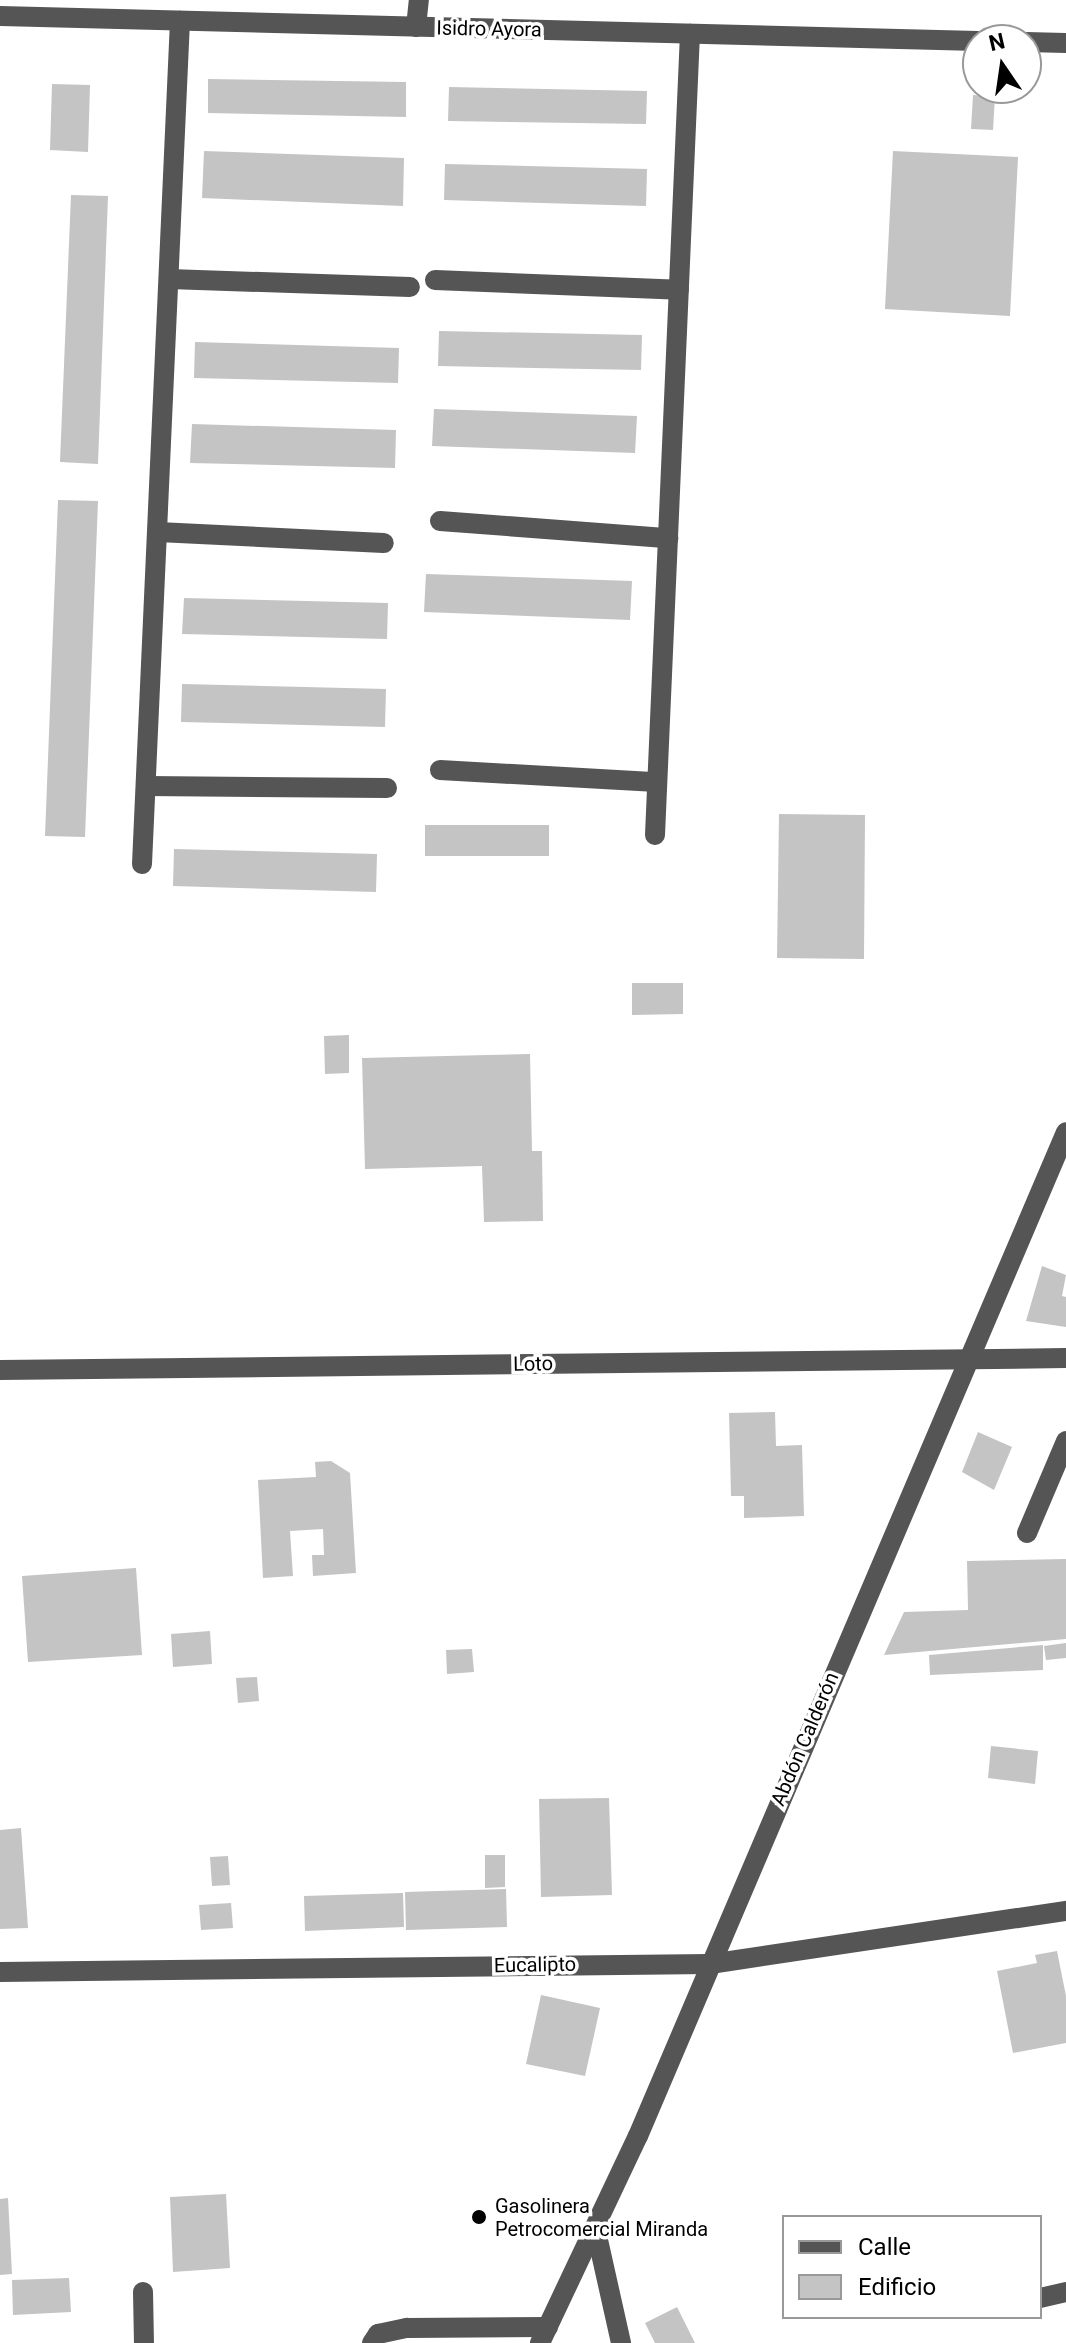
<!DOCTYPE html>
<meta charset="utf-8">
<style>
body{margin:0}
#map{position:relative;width:1066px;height:2343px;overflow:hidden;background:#fff;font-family:Roboto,sans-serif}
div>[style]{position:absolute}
.building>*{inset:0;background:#c4c4c4}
.minor>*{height:20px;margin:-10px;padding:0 10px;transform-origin:10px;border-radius:10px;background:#555}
.dots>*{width:22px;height:22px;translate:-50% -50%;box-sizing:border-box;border:4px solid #fff;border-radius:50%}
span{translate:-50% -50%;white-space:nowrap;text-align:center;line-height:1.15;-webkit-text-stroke:7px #fff;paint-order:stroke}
.street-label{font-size:20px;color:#000}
.poi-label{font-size:20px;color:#000}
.left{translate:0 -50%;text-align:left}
.legend{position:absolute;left:782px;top:2215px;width:260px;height:104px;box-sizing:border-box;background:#fff;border:2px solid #999;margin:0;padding:10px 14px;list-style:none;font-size:24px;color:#000}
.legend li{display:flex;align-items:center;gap:16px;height:40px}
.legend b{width:40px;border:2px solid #999}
.north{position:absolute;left:962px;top:24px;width:80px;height:80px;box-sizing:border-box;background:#fff;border:2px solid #999;border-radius:50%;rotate:347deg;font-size:22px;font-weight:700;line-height:32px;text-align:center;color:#000}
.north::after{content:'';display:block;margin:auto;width:28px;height:36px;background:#000;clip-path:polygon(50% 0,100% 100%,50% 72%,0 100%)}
</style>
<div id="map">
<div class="building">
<div style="clip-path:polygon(208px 79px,406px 82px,406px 117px,208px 113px)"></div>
<div style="clip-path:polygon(52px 84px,90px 85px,88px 152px,50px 150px)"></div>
<div style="clip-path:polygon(449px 87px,647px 91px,646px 124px,448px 121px)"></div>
<div style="clip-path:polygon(973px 95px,995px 96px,993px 130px,971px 129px)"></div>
<div style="clip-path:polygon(204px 151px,404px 158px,403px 206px,202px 198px)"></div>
<div style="clip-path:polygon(893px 151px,1018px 157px,1010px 316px,885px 309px)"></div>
<div style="clip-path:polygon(445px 164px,647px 169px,646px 206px,444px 200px)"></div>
<div style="clip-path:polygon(71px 195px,108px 196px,98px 464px,60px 462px)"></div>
<div style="clip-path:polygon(439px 331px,642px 335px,641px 370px,438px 366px)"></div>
<div style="clip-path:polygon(195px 342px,399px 348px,398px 383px,194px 378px)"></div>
<div style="clip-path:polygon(434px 409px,637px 416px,635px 453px,432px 446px)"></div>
<div style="clip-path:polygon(192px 424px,396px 430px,395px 468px,190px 463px)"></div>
<div style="clip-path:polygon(58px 500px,98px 501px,85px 837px,45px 836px)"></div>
<div style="clip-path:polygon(426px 574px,632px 581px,630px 620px,424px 612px)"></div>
<div style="clip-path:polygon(184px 598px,388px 603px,387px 639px,182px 634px)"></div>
<div style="clip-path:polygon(182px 684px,386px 689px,385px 727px,181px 722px)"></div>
<div style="clip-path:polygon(779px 814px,865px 815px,864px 959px,777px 958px)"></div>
<div style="clip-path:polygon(425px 825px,549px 825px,549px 856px,425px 856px)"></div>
<div style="clip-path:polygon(174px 849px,377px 854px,376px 892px,173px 886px)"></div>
<div style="clip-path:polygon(632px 983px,683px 983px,683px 1014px,632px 1015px)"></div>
<div style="clip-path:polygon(349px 1035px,349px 1073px,325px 1074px,324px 1036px)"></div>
<div style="clip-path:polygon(530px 1054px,532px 1151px,542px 1151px,543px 1221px,484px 1222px,482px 1166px,365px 1169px,362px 1058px)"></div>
<div style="clip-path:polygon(1042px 1266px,1066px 1275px,1062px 1296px,1066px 1297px,1066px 1327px,1026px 1321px)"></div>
<div style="clip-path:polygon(775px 1412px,776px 1446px,802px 1445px,804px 1516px,744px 1518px,744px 1496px,731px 1496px,729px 1413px)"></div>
<div style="clip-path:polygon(978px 1432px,1012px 1447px,994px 1490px,962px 1472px)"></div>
<div style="clip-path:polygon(331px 1461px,350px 1473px,356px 1573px,313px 1576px,312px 1555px,324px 1555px,323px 1529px,290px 1531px,293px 1576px,263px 1578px,258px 1480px,316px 1477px,315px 1462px)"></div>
<div style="clip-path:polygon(1066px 1559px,1066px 1639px,884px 1655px,904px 1612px,968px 1610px,967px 1561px)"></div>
<div style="clip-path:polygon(136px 1568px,142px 1655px,28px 1662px,22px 1576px)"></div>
<div style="clip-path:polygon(210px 1631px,212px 1664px,173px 1667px,171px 1634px)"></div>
<div style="clip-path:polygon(1066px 1643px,1066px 1658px,1046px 1660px,1044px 1646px)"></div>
<div style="clip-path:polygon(1043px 1645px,1043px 1670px,930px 1675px,929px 1655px)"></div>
<div style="clip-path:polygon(472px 1649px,474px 1672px,447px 1674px,446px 1650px)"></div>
<div style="clip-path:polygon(257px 1677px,259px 1701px,238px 1703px,236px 1678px)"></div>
<div style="clip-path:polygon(991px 1746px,1038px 1751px,1035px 1784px,988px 1778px)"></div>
<div style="clip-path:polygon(609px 1798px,612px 1895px,541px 1897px,539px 1799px)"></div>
<div style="clip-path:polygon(21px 1828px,28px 1928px,0 1929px,0 1830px)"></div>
<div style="clip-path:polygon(485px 1855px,505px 1855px,505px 1887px,485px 1888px)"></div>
<div style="clip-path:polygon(228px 1856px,230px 1885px,212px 1886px,210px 1857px)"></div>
<div style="clip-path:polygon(506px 1889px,507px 1927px,406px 1930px,405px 1892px)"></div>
<div style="clip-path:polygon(403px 1893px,404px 1927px,305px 1931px,304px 1896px)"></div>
<div style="clip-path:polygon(231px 1903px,233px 1928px,201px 1930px,199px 1905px)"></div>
<div style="clip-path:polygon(1057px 1951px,1066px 1996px,1066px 2043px,1013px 2053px,997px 1971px,1037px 1963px,1035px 1955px)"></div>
<div style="clip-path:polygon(541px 1995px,600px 2008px,585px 2076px,526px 2064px)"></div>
<div style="clip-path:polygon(226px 2194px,230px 2268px,173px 2272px,170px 2197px)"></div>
<div style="clip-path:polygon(8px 2198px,12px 2274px,0 2275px,0 2199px)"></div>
<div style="clip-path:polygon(69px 2278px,71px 2312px,13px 2315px,12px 2280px)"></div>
<div style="clip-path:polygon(677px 2307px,695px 2343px,655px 2343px,645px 2323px)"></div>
</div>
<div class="minor">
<div style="left:0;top:16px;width:978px;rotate:1.46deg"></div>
<div style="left:416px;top:27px;width:27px;rotate:-84deg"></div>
<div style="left:1026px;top:42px;width:40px;rotate:1.4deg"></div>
<div style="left:169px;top:279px;width:241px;rotate:1.9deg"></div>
<div style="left:435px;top:280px;width:244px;rotate:2.3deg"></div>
<div style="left:440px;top:521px;width:229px;rotate:4.3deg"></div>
<div style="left:158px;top:532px;width:226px;rotate:2.8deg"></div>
<div style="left:440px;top:770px;width:217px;rotate:3.2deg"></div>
<div style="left:146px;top:786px;width:241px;rotate:0.5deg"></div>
<div style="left:655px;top:835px;width:802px;rotate:-87.5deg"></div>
<div style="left:142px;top:864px;width:844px;rotate:-87.42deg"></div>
<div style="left:0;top:1370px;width:1066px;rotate:-0.64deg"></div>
<div style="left:1027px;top:1533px;width:100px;rotate:-67deg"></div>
<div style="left:0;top:1972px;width:710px;rotate:-0.65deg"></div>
<div style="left:710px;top:1964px;width:360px;rotate:-8.5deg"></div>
<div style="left:596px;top:2231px;width:115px;rotate:77.4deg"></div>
<div style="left:143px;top:2292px;width:51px;rotate:88.9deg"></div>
<div style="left:1040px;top:2298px;width:27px;rotate:-13deg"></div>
<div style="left:372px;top:2343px;width:11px;rotate:-56deg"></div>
<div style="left:378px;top:2334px;width:30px;rotate:-12deg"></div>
<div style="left:407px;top:2328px;width:141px;rotate:-0.4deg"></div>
<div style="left:540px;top:2343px;width:229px;rotate:-64.7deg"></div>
<div style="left:638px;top:2136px;width:1091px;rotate:-66.91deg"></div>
</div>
<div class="dots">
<div style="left:479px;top:2217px;background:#000"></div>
</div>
<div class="street-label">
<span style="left:489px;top:29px;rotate:1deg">Isidro Ayora</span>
<span style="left:533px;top:1364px;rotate:-1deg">Loto</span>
<span style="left:805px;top:1739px;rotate:-67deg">Abdón Calderón</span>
<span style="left:535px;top:1965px;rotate:-1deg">Eucalipto</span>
</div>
<div class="poi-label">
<span class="left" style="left:495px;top:2218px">Gasolinera<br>Petrocomercial Miranda</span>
</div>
<ul class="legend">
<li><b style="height:10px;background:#555"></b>Calle</li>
<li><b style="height:22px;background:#c4c4c4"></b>Edificio</li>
</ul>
<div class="north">N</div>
</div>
